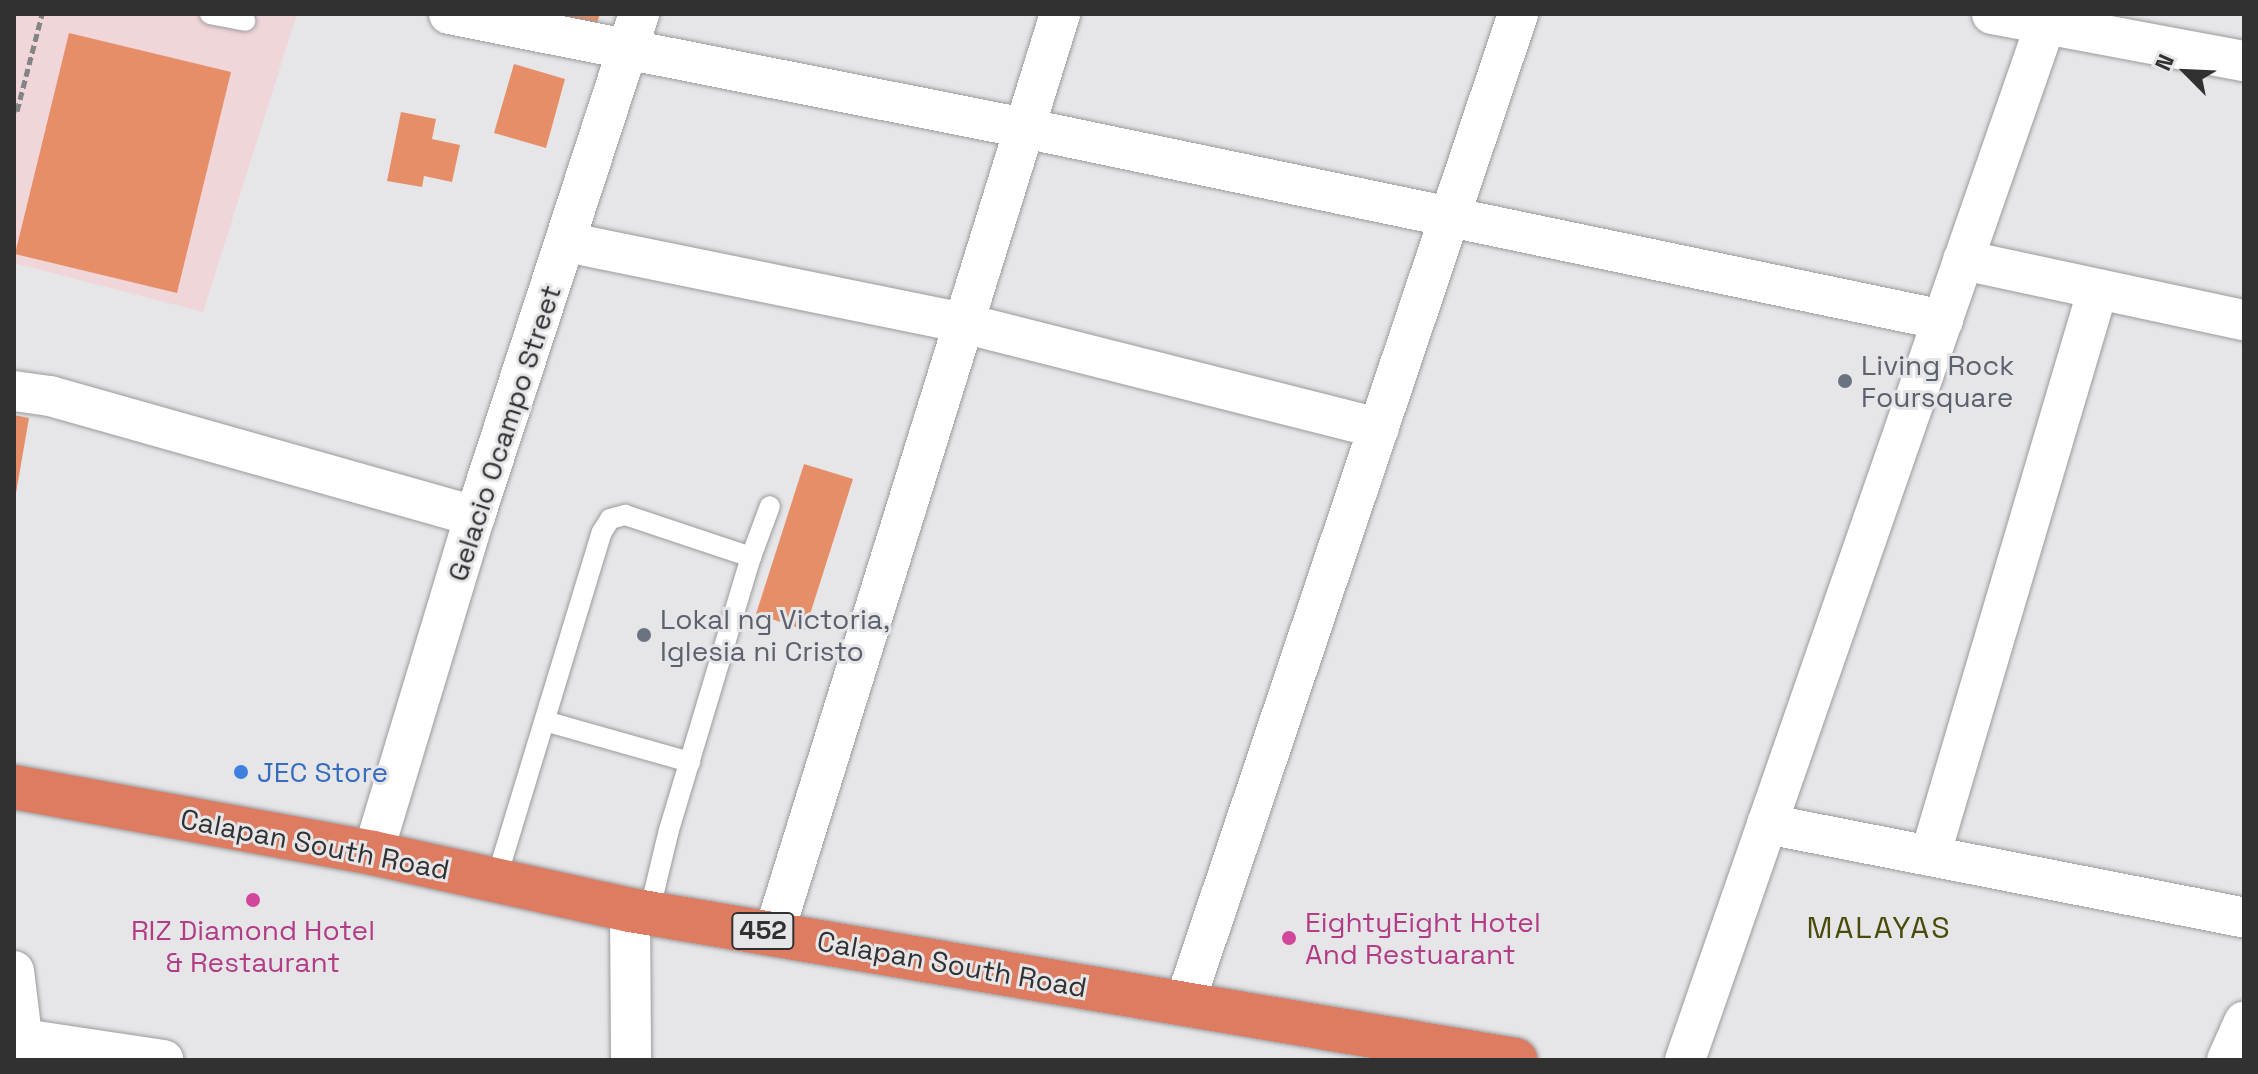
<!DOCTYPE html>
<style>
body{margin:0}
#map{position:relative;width:2258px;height:1074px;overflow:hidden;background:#e6e6e9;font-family:"Space Grotesk",sans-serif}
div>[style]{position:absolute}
.commercial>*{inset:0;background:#f0d5d9}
.building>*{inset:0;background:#e58e68}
.path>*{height:5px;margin-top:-2.5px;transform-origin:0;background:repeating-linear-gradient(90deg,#848485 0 8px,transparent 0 12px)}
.roads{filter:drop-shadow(0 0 2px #9b9b9e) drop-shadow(0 0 2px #9b9b9e)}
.service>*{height:20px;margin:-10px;padding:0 10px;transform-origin:10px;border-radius:10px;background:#fff}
.minor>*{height:40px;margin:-20px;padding:0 20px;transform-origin:20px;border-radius:20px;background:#fff}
.trunk>*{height:44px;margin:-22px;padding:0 22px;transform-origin:22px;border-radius:22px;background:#de7c62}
.dots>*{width:22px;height:22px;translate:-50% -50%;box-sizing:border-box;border:4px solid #e6e6e9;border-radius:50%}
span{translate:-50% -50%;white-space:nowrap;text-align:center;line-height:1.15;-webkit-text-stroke:6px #e6e6e9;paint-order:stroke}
.shield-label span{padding:2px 6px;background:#e6e6e9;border:2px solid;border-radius:6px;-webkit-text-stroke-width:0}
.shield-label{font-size:26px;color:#313132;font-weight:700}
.worship-label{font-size:28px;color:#5b616d}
.left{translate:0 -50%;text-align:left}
.street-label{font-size:28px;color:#313132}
.shop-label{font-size:28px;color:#366cbe}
.hotel-label{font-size:28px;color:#b23c85}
.neighbourhood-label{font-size:30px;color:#4a4a0b;letter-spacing:2px}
.frame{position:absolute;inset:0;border:16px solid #313132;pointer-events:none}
.north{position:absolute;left:2146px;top:32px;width:80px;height:80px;-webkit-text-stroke:6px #e6e6e9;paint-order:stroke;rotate:294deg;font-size:22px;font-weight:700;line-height:32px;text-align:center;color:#313132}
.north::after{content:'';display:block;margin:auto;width:28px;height:36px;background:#313132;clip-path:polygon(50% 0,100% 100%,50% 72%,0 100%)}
</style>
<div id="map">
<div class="commercial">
<div style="clip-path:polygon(14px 14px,297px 14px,203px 312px,14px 263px)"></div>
</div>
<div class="building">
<div style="clip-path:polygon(547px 14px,600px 14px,595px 29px)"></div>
<div style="clip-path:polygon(69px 33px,231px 72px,177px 293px,15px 254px)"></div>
<div style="clip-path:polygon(514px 64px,565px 79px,546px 148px,494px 133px)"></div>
<div style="clip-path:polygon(401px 112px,436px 119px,432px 139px,460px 145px,452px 182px,424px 176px,422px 187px,387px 181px)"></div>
<div style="clip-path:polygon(14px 415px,29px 418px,16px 493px,14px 492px)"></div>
<div style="clip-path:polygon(804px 464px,853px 479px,805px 630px,756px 614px)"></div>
</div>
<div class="path">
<div style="left:14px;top:110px;width:3px;rotate:18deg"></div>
<div style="left:17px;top:111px;width:100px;rotate:-75.5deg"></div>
</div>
<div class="roads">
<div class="service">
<div style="left:210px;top:14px;width:36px;rotate:11deg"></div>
<div style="left:545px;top:721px;width:151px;rotate:15.8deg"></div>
<div style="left:496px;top:880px;width:364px;rotate:-73.1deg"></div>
<div style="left:602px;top:532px;width:15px;rotate:-58deg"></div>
<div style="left:610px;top:519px;width:16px;rotate:-15deg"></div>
<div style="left:625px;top:515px;width:133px;rotate:18.4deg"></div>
<div style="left:649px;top:913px;width:85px;rotate:-76.5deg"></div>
<div style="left:669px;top:830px;width:285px;rotate:-73.3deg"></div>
<div style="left:751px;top:557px;width:54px;rotate:-69.6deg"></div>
</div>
<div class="minor">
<div style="left:449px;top:14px;width:586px;rotate:11.21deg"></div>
<div style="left:1024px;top:128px;width:939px;rotate:11.8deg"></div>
<div style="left:1992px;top:14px;width:256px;rotate:10.6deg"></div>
<div style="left:566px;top:242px;width:405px;rotate:11.5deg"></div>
<div style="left:963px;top:323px;width:429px;rotate:14.2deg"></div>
<div style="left:1963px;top:260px;width:287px;rotate:12.1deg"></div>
<div style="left:14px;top:391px;width:36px;rotate:8deg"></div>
<div style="left:50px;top:396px;width:442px;rotate:15.8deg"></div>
<div style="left:1767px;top:824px;width:486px;rotate:11.1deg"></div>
<div style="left:373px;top:853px;width:352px;rotate:-73.2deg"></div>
<div style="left:475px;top:516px;width:528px;rotate:-71.91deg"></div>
<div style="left:1930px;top:856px;width:591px;rotate:-73.5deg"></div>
<div style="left:630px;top:910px;width:150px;rotate:89.6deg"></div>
<div style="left:774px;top:933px;width:962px;rotate:-72.71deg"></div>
<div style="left:14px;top:971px;width:90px;rotate:83deg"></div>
<div style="left:1184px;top:1005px;width:1046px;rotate:-71.37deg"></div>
<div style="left:23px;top:1039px;width:142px;rotate:8.5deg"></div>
<div style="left:1685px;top:1060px;width:1108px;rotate:-70.81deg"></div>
<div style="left:2227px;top:1060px;width:42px;rotate:-65.9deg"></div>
</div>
<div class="trunk">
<div style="left:14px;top:787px;width:365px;rotate:10.4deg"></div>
<div style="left:373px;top:853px;width:263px;rotate:12.5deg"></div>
<div style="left:630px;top:910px;width:898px;rotate:9.62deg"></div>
</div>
</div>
<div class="dots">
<div style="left:1845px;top:381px;background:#6b7280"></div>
<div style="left:644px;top:635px;background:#6b7280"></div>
<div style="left:241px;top:772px;background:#3f7fe0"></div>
<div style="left:253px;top:900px;background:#d1479c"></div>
<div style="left:1289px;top:938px;background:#d1479c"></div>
</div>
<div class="shield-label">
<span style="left:763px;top:931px">452</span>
</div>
<div class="worship-label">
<span class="left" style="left:1861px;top:381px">Living Rock<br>Foursquare</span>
<span class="left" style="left:660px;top:635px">Lokal ng Victoria,<br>Iglesia ni Cristo</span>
</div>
<div class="street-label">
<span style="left:504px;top:433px;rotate:-72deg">Gelacio Ocampo Street</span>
<span style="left:315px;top:844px;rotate:11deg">Calapan South Road</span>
<span style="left:952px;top:964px;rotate:10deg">Calapan South Road</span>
</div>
<div class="shop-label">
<span class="left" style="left:257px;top:772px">JEC Store</span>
</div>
<div class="hotel-label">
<span class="left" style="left:1305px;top:938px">EightyEight Hotel<br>And Restuarant</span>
<span style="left:253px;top:946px">RIZ Diamond Hotel<br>&amp; Restaurant</span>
</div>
<div class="neighbourhood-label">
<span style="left:1879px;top:928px">MALAYAS</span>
</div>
<div class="frame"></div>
<div class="north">N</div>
</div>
